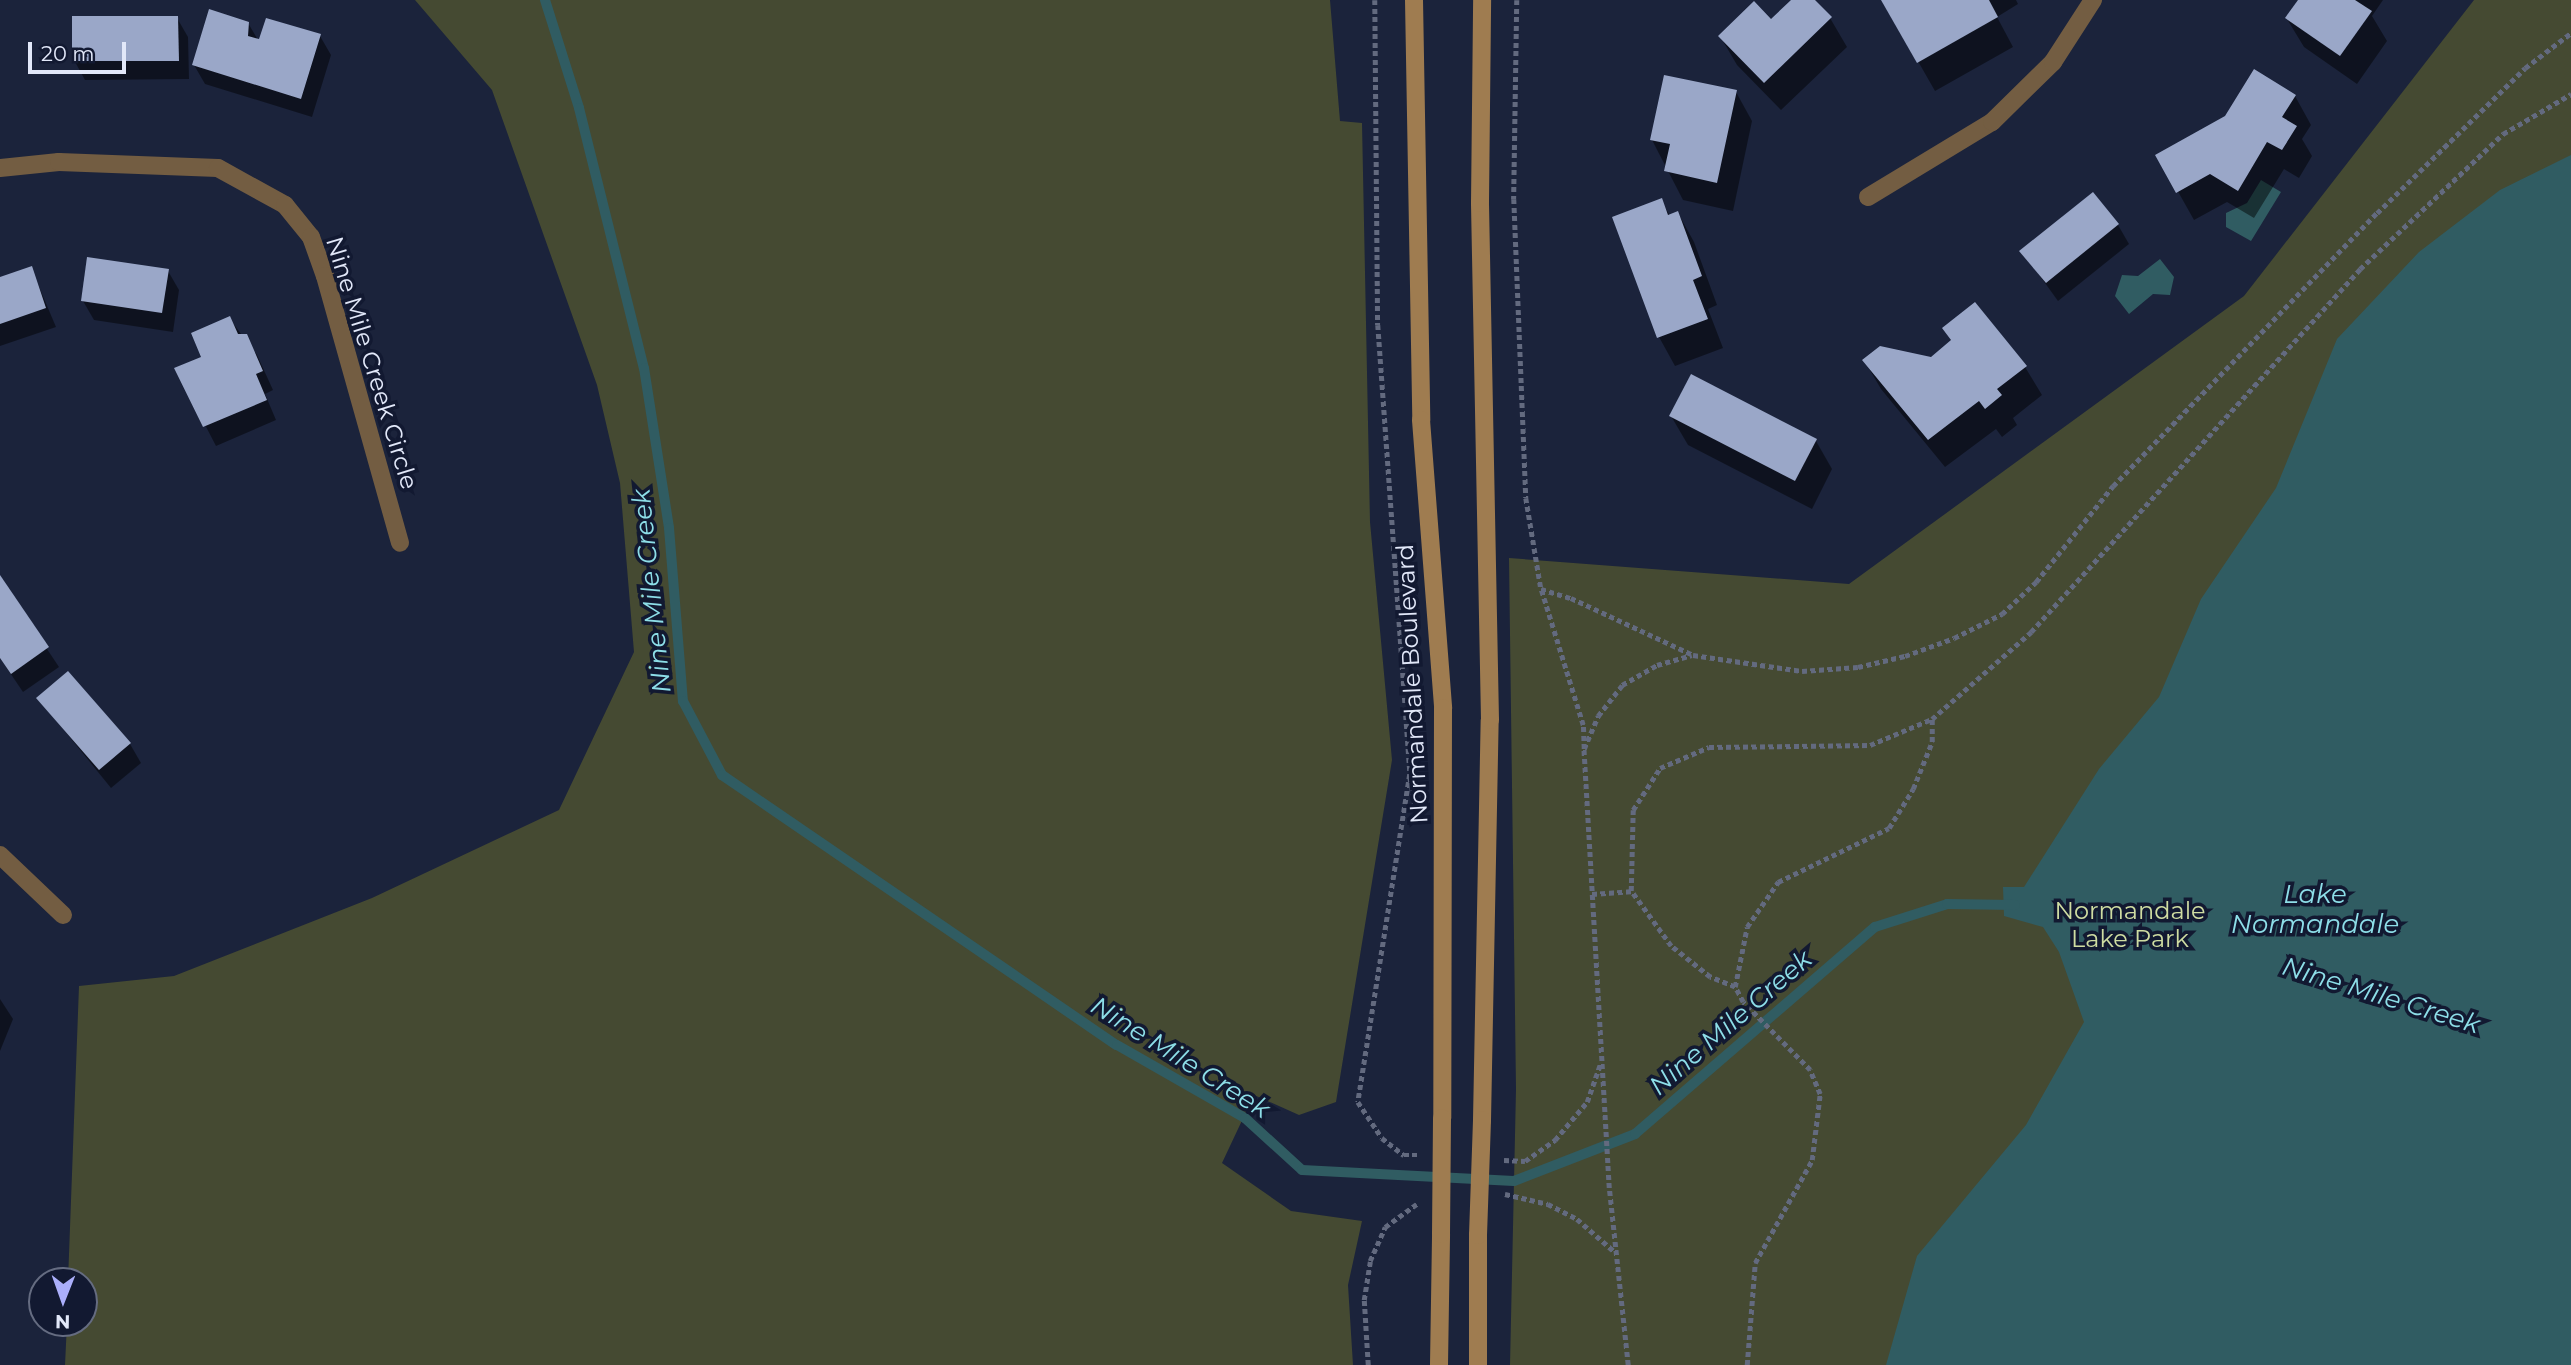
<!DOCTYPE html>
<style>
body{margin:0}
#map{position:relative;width:2571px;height:1365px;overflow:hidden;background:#1b233b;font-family:Montserrat,sans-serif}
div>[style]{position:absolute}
.green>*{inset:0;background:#454a32}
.water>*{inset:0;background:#305c62}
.shadow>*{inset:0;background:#0007}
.stream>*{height:10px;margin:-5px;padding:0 5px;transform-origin:5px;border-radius:5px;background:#305c62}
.building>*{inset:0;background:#9aa7c8}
.path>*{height:4.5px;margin-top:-2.25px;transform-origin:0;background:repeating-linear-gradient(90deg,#636a7f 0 5px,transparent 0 8.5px)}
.street>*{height:18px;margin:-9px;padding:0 9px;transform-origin:9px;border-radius:9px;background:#735d42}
.secondary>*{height:18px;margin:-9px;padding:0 9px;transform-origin:9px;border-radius:9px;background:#9f7c50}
.secondary-bridge>*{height:18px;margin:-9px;padding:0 9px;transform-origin:9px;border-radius:9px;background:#9f7c50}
span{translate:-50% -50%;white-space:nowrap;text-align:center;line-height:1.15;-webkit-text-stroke:7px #121931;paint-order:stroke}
.street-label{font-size:24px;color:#e2e8f9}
.park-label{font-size:24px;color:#cfdda2}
.water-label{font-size:26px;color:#8ddee8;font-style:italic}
.north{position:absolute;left:28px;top:1267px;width:70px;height:70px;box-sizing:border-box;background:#121931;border:2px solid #656c81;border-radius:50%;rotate:181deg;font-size:19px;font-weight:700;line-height:28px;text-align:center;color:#e2e8f9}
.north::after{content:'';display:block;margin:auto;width:24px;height:32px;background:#abaffb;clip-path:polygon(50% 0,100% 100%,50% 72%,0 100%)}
.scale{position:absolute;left:28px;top:42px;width:98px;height:32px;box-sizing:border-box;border:4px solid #e2e8f9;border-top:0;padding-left:9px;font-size:21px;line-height:24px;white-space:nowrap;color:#e2e8f9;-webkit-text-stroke:5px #121931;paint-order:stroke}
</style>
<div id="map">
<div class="green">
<div style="clip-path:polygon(415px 0,1330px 0,1340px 121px,1362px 123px,1370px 522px,1392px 760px,1336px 1102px,1299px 1115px,1254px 1095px,1222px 1163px,1291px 1211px,1362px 1221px,1348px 1285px,1353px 1365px,65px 1365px,67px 1323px,84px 1323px,84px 1281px,68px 1281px,79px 986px,174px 976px,372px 898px,559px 810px,634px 652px,620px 483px,597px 385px,492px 90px)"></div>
<div style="clip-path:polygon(2474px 0,2571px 0,2571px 1365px,1510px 1365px,1516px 1089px,1509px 558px,1849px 584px,2244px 296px)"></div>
</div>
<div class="water">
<div style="clip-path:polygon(2571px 155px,2571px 1365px,1886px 1365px,1917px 1256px,2026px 1125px,2084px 1022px,2059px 952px,2043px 927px,2004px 916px,2003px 887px,2024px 887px,2099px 769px,2159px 697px,2201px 599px,2276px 488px,2337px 339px,2419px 252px,2500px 190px)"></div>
<div style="clip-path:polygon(2261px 180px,2281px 192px,2251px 241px,2226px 227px,2226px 213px,2247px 203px)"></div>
<div style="clip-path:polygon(2160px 259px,2174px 277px,2170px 295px,2153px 294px,2129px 314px,2115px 296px,2122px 275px,2138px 276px)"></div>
</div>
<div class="shadow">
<div style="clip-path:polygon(1794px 0,1813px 0,1830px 18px,1847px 47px,1781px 110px,1737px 65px,1720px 36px,1771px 22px)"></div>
<div style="clip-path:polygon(1883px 0,2016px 0,2018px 4px,1997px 17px,2013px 47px,1935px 91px)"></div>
<div style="clip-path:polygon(2300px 0,2383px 0,2372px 16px,2387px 41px,2357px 84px,2304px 47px,2287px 19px)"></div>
<div style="clip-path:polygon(177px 18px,188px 37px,189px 79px,85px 80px,74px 60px)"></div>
<div style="clip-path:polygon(248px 23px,258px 40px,320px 36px,331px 55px,312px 117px,205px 84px,194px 65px)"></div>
<div style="clip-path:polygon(1736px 92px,1752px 121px,1733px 211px,1683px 200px,1652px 140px)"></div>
<div style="clip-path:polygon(2295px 96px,2311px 125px,2302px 139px,2312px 156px,2299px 178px,2284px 169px,2254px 218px,2227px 202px,2194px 220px,2158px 156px)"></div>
<div style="clip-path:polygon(1661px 200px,1670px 216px,1678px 213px,1694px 242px,1717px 305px,1708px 309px,1723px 348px,1675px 366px,1659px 337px)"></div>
<div style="clip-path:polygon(2118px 225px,2129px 244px,2058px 301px,2022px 251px)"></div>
<div style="clip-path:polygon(31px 268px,56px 327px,0 346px,0 279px)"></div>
<div style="clip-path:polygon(168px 271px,179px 290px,173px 332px,94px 320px,83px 301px)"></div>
<div style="clip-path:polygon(229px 318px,257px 355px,273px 390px,265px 394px,276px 420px,216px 446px,176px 369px,203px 358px)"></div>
<div style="clip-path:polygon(1944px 329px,2025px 367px,2042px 395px,2013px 418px,2017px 425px,2002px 437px,1996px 429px,1945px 467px,1881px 389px,1864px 360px,1932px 359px,1952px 342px)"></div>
<div style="clip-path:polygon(1671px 416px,1816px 441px,1832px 469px,1812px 509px,1688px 445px)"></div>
<div style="clip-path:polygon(1px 580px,59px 667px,23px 692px,0 658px)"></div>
<div style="clip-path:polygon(38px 698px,130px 744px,141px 763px,111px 788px)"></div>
<div style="clip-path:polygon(0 999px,13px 1019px,0 1051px)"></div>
</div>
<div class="stream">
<div style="left:545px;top:0;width:113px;rotate:72.5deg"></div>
<div style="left:579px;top:108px;width:268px;rotate:76deg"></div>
<div style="left:644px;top:368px;width:162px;rotate:81.1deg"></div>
<div style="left:669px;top:528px;width:174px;rotate:85.4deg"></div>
<div style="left:683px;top:701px;width:84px;rotate:62.2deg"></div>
<div style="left:722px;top:775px;width:478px;rotate:34.4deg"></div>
<div style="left:1117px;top:1045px;width:147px;rotate:29.7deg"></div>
<div style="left:1245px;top:1118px;width:77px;rotate:42.4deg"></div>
<div style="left:1302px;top:1170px;width:212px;rotate:3deg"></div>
<div style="left:1514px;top:1181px;width:130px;rotate:-21.2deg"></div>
<div style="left:1635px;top:1134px;width:317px;rotate:-40.8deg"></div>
<div style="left:1875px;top:927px;width:76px;rotate:-17.7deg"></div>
<div style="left:1947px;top:904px;width:68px;rotate:0.8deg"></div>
</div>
<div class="building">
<div style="clip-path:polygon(1791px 0,1815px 0,1832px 17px,1764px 83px,1718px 36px,1754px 1px,1771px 19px)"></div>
<div style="clip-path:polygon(1881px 0,1989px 0,1998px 17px,1917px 63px)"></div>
<div style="clip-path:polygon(2298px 0,2355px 0,2372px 11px,2340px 56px,2285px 18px)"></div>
<div style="clip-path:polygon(209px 9px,249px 22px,248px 36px,259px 39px,266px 18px,321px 34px,301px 99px,192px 65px)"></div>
<div style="clip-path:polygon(72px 16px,178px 16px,179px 61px,72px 61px)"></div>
<div style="clip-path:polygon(2254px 69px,2296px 95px,2282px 117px,2297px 126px,2282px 150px,2267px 142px,2238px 191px,2210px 174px,2176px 193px,2155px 155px,2225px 116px)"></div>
<div style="clip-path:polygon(1664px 75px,1737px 90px,1717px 183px,1664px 171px,1670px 144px,1650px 140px)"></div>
<div style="clip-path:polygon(2093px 192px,2119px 224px,2046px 283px,2019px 251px)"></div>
<div style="clip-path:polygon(1662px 198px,1668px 215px,1678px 211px,1702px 276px,1693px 280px,1708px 319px,1657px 338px,1612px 217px)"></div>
<div style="clip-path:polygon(87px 257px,169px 269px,162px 313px,81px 301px)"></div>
<div style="clip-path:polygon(32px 266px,46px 308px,0 324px,0 277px)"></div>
<div style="clip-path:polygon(1975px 302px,2027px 366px,1997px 389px,2002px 395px,1985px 409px,1979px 401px,1928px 440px,1862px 360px,1880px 346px,1931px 357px,1951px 340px,1942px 328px)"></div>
<div style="clip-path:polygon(230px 316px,238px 334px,247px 334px,263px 371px,256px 374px,267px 400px,203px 427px,174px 368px,201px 357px,191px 333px)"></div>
<div style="clip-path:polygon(1691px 374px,1817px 439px,1795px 481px,1669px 416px)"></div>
<div style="clip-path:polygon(0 575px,49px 647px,11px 674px,0 658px)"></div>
<div style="clip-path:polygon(68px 671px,131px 743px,99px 770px,36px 698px)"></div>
</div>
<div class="path">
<div style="left:1375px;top:0;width:325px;rotate:89.5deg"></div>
<div style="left:1378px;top:325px;width:450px;rotate:85.9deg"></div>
<div style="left:1410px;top:774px;width:332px;rotate:99deg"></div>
<div style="left:1358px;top:1102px;width:43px;rotate:56.3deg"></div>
<div style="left:1382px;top:1138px;width:28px;rotate:38deg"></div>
<div style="left:1404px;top:1155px;width:14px"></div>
<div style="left:1517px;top:0;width:199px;rotate:90.9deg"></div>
<div style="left:1514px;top:199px;width:299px;rotate:87.7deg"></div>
<div style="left:1526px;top:498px;width:92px;rotate:80.6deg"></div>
<div style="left:1584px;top:749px;width:24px;rotate:-92deg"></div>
<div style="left:1583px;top:725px;width:142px;rotate:-107.2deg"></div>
<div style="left:1541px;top:589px;width:31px;rotate:17deg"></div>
<div style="left:1571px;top:598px;width:135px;rotate:25deg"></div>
<div style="left:1693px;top:655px;width:110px;rotate:8.4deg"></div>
<div style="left:1802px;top:671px;width:56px;rotate:-4.1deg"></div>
<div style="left:1858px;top:667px;width:48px;rotate:-13.2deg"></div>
<div style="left:1905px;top:656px;width:52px;rotate:-20.2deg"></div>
<div style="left:1954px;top:638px;width:54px;rotate:-26.6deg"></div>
<div style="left:2002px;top:614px;width:47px;rotate:-43.3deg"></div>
<div style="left:2036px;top:582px;width:123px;rotate:-51.3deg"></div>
<div style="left:2113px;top:486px;width:380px;rotate:-46deg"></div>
<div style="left:2377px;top:213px;width:207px;rotate:-44.4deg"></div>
<div style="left:2525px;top:68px;width:58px;rotate:-37.3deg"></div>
<div style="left:1410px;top:777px;width:29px;rotate:80deg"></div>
<div style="left:1592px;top:894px;width:39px;rotate:-4deg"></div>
<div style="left:1735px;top:987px;width:61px;rotate:-78.7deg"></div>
<div style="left:1747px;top:927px;width:55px;rotate:-55.4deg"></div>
<div style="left:1778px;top:882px;width:123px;rotate:-25.9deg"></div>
<div style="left:1889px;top:828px;width:46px;rotate:-58.4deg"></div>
<div style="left:1913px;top:789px;width:51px;rotate:-68deg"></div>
<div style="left:1932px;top:742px;width:23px;rotate:-90deg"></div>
<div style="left:1504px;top:1160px;width:21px;rotate:3deg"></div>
<div style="left:1525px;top:1161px;width:37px;rotate:-35deg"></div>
<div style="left:1555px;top:1140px;width:50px;rotate:-49.9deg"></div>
<div style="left:1587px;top:1102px;width:42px;rotate:-70.7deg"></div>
<div style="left:1505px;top:1194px;width:44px;rotate:13.1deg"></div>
<div style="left:1548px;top:1204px;width:33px;rotate:27deg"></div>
<div style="left:1577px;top:1219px;width:50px;rotate:41deg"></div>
<div style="left:1368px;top:1365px;width:65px;rotate:-93.5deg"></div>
<div style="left:1364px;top:1300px;width:39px;rotate:-81deg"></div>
<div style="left:1370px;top:1261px;width:37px;rotate:-66deg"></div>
<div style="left:1385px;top:1227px;width:39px;rotate:-36deg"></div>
<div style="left:1628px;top:1365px;width:178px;rotate:-96.1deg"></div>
<div style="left:1609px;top:1188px;width:440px;rotate:-93.3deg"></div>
<div style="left:1584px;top:749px;width:36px;rotate:-67deg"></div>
<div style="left:1598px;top:716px;width:39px;rotate:-52deg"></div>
<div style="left:1622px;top:685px;width:40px;rotate:-29.7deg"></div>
<div style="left:1657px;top:665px;width:36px;rotate:-16deg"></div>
<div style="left:1747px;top:1365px;width:102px;rotate:-85.5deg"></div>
<div style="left:1755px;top:1263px;width:118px;rotate:-61deg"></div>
<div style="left:1812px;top:1160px;width:66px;rotate:-83.1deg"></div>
<div style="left:1820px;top:1094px;width:26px;rotate:-113deg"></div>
<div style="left:1810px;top:1070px;width:95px;rotate:-134.6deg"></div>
<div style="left:1743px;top:1002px;width:17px;rotate:-118deg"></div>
<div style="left:1735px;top:987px;width:27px;rotate:-158deg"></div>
<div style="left:1710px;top:977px;width:50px;rotate:-141.5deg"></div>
<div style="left:1671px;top:946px;width:68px;rotate:-126deg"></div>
<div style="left:1631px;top:891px;width:81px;rotate:-88.6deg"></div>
<div style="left:1633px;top:810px;width:50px;rotate:-57.3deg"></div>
<div style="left:1660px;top:768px;width:53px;rotate:-23.2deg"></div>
<div style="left:1709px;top:747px;width:161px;rotate:-0.7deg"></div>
<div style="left:1870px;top:745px;width:67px;rotate:-22.8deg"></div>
<div style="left:1932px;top:719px;width:132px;rotate:-41.3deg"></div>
<div style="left:2031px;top:632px;width:490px;rotate:-47.8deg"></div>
<div style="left:2360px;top:269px;width:197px;rotate:-43.4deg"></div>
<div style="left:2503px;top:134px;width:79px;rotate:-30.5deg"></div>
</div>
<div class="street">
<div style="left:0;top:168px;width:59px;rotate:-5.8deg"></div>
<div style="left:59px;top:162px;width:159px;rotate:2.2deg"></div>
<div style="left:218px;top:168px;width:77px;rotate:28.9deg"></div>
<div style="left:285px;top:205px;width:41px;rotate:50.9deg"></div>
<div style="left:311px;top:237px;width:41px;rotate:70.3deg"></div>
<div style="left:325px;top:276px;width:277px;rotate:74.3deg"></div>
<div style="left:1868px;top:197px;width:145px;rotate:-31.2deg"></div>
<div style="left:1992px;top:122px;width:86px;rotate:-44.5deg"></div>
<div style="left:2053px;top:62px;width:74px;rotate:-57.2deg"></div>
<div style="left:0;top:855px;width:87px;rotate:43.6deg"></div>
</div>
<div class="secondary">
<div style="left:1414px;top:0;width:420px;rotate:89deg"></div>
<div style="left:1421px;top:420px;width:289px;rotate:85.6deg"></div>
<div style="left:1443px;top:708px;width:410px;rotate:90.1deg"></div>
<div style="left:1482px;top:1120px;width:400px;rotate:-88.9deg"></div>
<div style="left:1490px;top:720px;width:517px;rotate:-91.11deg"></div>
<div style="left:1480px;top:203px;width:203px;rotate:-89.4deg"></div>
<div style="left:1439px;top:1365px;width:131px;rotate:-89.1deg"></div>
<div style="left:1478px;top:1365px;width:130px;rotate:-90deg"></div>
</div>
<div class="secondary-bridge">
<div style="left:1441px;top:1234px;width:116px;rotate:-89.5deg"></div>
<div style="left:1478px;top:1235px;width:115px;rotate:-88deg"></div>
</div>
<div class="street-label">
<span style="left:372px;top:363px;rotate:73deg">Nine Mile Creek Circle</span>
<span style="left:1412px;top:684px;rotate:-93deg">Normandale Boulevard</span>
</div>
<div class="park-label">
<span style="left:2130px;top:925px">Normandale<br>Lake Park</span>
</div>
<div class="water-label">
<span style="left:652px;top:591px;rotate:-96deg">Nine Mile Creek</span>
<span style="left:2315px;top:910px">Lake<br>Normandale</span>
<span style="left:2381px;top:996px;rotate:17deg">Nine Mile Creek</span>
<span style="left:1731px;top:1023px;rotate:-41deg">Nine Mile Creek</span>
<span style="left:1180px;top:1058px;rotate:32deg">Nine Mile Creek</span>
</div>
<div class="north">N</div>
<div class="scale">20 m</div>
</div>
